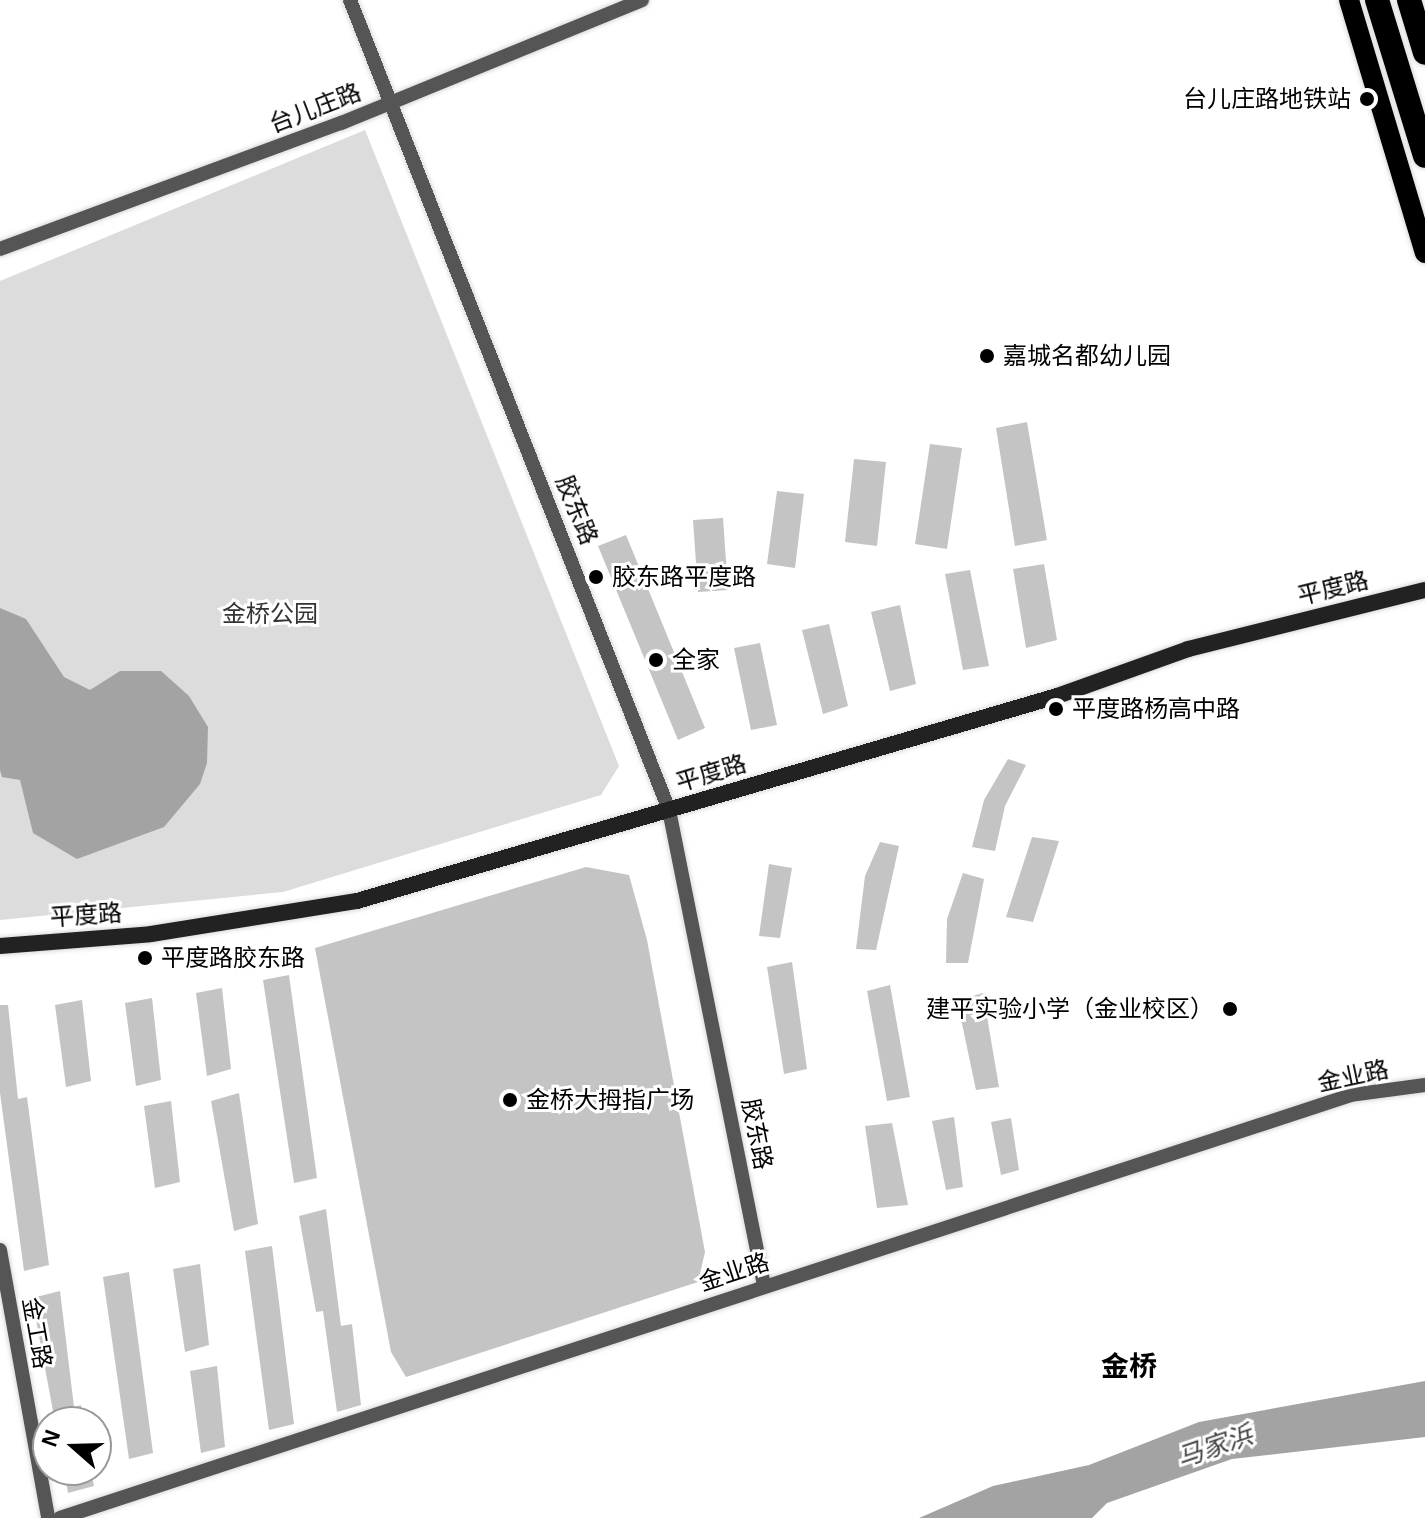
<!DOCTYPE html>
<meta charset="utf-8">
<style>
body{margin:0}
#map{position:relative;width:1425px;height:1518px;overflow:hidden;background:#fff;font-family:Helvetica,"Noto Sans SC",sans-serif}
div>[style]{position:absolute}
.green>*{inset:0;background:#dcdcdc}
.water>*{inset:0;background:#a3a3a3}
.building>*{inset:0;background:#c4c4c4}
.roads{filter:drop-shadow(0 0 2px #dbdbdb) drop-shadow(0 0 2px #dbdbdb)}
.street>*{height:14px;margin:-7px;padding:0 7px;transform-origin:7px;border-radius:7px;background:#555}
.secondary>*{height:16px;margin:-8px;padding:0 8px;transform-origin:8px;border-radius:8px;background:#222}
.primary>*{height:20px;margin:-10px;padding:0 10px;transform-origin:10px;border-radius:10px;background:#000}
.highway>*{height:24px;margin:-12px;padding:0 12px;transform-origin:12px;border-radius:12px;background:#000}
.dots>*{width:22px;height:22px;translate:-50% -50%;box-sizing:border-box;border:4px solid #fff;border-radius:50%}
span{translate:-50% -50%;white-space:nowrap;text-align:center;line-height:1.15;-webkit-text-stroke:6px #fff;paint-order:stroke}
.poi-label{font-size:24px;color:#000}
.right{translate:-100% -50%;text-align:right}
.left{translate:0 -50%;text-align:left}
.street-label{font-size:24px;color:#000}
.park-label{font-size:24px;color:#333}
.water-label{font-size:26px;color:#444;font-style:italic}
.quarter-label{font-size:28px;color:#000;font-weight:700}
.north{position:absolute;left:32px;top:1406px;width:80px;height:80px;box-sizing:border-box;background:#fff;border:2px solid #999;border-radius:50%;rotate:290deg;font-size:22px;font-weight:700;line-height:32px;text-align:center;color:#000}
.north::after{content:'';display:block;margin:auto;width:28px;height:36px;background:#000;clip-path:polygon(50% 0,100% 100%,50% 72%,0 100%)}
</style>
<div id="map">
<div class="green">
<div style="clip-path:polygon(365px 130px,619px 766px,601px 795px,283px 892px,0 920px,0 281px)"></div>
</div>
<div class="water">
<div style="clip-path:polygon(0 608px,26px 619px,64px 677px,90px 690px,120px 671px,161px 671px,189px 696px,208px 727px,207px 763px,200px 784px,164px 827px,77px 859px,33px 833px,20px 780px,2px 777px,0 770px)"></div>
<div style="clip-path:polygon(1425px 1381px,1425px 1437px,1232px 1459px,1107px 1503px,1092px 1518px,919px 1518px,993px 1486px,1089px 1465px,1199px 1422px)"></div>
</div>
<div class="building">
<div style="clip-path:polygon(1027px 422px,1047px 540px,1015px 546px,996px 428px)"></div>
<div style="clip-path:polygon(930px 444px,962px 448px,947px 549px,915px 544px)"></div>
<div style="clip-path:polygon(854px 459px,886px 462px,877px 546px,845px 542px)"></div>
<div style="clip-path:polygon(777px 491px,804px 494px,795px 568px,767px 564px)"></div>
<div style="clip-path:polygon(723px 518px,728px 590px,698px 592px,693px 520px)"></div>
<div style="clip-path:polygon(626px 535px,705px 728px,678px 740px,598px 546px)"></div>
<div style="clip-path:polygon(1044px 564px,1057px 640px,1026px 648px,1013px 569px)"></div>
<div style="clip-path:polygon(970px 570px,989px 666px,963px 670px,945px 574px)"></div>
<div style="clip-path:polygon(900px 605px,916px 684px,890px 691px,871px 612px)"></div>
<div style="clip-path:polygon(829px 624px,848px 706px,823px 714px,802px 630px)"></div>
<div style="clip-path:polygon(760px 643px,777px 725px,751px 730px,734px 648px)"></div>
<div style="clip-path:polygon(1008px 759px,1026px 765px,1005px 806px,995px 851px,972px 847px,984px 800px)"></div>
<div style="clip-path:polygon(1032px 837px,1059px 841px,1033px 922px,1006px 917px)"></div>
<div style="clip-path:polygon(880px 842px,899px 846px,876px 950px,856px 949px,865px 876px)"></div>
<div style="clip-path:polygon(769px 864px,792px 868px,780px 938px,759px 936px)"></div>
<div style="clip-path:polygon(586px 867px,629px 875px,647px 940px,705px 1252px,698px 1282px,406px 1377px,391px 1352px,315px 948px)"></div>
<div style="clip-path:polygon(963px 873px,984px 879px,968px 963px,946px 963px,947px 919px)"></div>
<div style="clip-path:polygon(792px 962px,807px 1069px,784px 1074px,767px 967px)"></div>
<div style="clip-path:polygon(289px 975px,317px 1178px,294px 1183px,263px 980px)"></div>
<div style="clip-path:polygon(890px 985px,910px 1097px,887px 1101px,867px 991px)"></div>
<div style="clip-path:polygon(222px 988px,231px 1069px,207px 1076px,196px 993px)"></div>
<div style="clip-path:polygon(983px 993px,999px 1087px,976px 1090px,957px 1000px)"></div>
<div style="clip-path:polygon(152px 998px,161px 1080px,136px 1086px,125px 1003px)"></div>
<div style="clip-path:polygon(82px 1000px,91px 1081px,66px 1087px,55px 1005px)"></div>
<div style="clip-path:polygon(0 1005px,8px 1005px,18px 1099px,27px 1097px,49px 1265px,24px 1271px,0 1093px)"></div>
<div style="clip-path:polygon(239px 1093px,258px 1224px,234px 1231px,211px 1101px)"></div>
<div style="clip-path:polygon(171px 1101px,180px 1182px,155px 1188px,144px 1106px)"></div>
<div style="clip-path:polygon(954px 1117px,963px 1187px,946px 1190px,932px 1121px)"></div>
<div style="clip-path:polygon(1011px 1118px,1019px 1170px,1001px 1175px,991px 1122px)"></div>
<div style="clip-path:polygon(892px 1123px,908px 1205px,877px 1208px,865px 1126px)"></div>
<div style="clip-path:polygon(326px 1209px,341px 1326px,352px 1324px,361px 1405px,337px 1412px,323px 1311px,316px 1312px,299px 1216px)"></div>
<div style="clip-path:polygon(272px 1246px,294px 1424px,269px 1430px,245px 1251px)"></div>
<div style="clip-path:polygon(200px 1264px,209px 1345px,185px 1352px,173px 1269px)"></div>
<div style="clip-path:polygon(129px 1272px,153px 1453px,129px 1459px,103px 1277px)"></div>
<div style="clip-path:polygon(60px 1291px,74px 1407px,81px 1405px,84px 1422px,55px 1422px,50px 1395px,32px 1298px)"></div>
<div style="clip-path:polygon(217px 1366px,225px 1447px,201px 1453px,190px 1371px)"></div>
<div style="clip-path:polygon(64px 1470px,91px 1470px,94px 1486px,68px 1493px)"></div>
</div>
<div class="roads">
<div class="street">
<div style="left:350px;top:0;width:871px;rotate:68.5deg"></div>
<div style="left:669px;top:810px;width:484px;rotate:78.7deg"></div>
<div style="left:0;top:249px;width:364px;rotate:-20.3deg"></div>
<div style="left:341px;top:123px;width:325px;rotate:-22.2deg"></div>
<div style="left:0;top:1250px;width:272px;rotate:79.8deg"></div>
<div style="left:60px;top:1518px;width:1359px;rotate:-18.14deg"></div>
<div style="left:1351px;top:1095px;width:75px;rotate:-7.7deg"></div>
</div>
<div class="secondary">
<div style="left:0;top:946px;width:151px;rotate:-4.5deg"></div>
<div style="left:151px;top:934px;width:209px;rotate:-9.1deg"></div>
<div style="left:357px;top:901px;width:729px;rotate:-16.32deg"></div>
<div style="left:1057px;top:696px;width:139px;rotate:-19.7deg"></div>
<div style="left:1188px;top:649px;width:244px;rotate:-14deg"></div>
</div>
<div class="primary">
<div style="left:1349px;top:0;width:264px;rotate:73.3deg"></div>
</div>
<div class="highway">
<div style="left:1377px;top:0;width:163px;rotate:72.9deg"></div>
<div style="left:1409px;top:0;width:55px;rotate:73.2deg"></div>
</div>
</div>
<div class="dots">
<div style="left:1367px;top:99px;background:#000"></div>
<div style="left:987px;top:356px;background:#000"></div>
<div style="left:596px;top:577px;background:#000"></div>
<div style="left:656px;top:660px;background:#000"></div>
<div style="left:1056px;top:709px;background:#000"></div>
<div style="left:145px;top:958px;background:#000"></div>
<div style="left:1230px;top:1009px;background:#000"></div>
<div style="left:510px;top:1100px;background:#000"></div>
</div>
<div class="poi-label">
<span class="right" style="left:1351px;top:99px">台儿庄路地铁站</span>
<span class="left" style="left:1003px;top:356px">嘉城名都幼儿园</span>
<span class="left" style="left:612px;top:577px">胶东路平度路</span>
<span class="left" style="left:672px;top:660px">全家</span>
<span class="left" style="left:1072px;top:709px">平度路杨高中路</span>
<span class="left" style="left:161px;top:958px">平度路胶东路</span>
<span class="right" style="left:1214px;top:1009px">建平实验小学（金业校区）</span>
<span class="left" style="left:526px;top:1100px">金桥大拇指广场</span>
</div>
<div class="street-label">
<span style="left:315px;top:108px;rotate:-21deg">台儿庄路</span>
<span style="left:577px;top:510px;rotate:68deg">胶东路</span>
<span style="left:1333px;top:588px;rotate:-14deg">平度路</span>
<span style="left:711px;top:773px;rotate:-17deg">平度路</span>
<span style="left:86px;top:915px;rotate:-4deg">平度路</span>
<span style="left:1353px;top:1076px;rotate:-12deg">金业路</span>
<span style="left:757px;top:1134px;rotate:79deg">胶东路</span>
<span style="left:734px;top:1272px;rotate:-18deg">金业路</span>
<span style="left:37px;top:1333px;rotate:80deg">金工路</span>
</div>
<div class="park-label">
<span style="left:270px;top:614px">金桥公园</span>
</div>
<div class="water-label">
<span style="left:1215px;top:1447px;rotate:-19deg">马家浜</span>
</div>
<div class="quarter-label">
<span style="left:1129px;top:1367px">金桥</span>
</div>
<div class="north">N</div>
</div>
